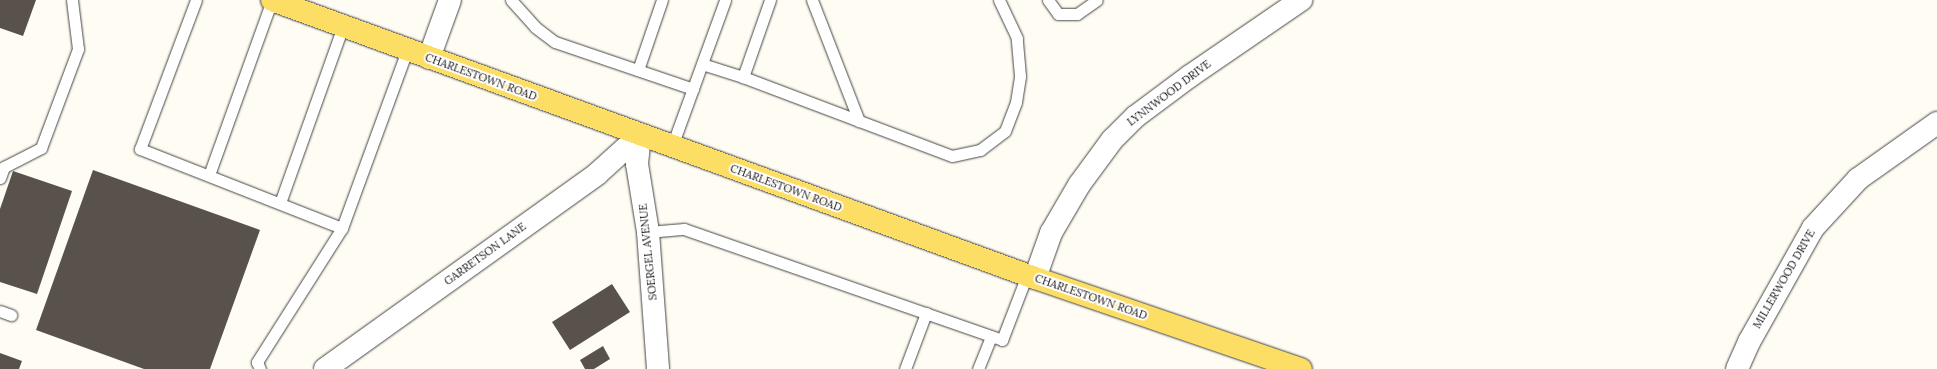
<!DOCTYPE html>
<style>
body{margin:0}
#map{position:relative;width:1937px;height:369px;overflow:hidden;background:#fffdf3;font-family:Lora,serif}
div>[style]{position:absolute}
.building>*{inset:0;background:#59514c}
.roads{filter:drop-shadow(0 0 1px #434343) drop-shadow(0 0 1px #434343)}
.service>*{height:11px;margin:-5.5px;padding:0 5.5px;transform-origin:5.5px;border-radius:5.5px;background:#fff}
.minor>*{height:22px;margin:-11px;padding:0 11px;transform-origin:11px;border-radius:11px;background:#fff}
.primary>*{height:22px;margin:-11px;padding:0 11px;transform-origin:11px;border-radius:11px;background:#fdde65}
span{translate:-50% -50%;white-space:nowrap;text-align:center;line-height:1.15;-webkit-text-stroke:4px #fff;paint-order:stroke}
.street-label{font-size:11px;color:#101010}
</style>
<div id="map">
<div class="building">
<div style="clip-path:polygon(0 0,36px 0,23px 36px,0 28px)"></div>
<div style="clip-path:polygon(93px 170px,260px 230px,210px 369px,144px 369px,36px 330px)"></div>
<div style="clip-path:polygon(13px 171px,72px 191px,37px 294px,0 282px,0 209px)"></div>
<div style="clip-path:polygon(612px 284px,630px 312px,570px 350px,552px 322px)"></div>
<div style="clip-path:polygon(603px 346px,610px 359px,594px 369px,585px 369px,580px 360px)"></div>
<div style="clip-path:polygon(0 353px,22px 361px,19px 369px,0 369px)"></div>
</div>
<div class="roads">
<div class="service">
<div style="left:196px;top:0;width:159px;rotate:110.6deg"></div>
<div style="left:140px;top:149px;width:217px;rotate:21.4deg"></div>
<div style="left:342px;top:228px;width:159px;rotate:122.4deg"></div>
<div style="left:257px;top:362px;width:8px;rotate:67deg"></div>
<div style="left:511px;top:0;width:36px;rotate:48deg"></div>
<div style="left:535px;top:27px;width:25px;rotate:37deg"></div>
<div style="left:555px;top:42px;width:146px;rotate:18.8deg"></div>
<div style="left:770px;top:0;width:82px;rotate:109.3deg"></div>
<div style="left:743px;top:77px;width:223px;rotate:20.7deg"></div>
<div style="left:952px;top:156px;width:29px;rotate:-12deg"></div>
<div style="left:980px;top:150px;width:31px;rotate:-37deg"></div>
<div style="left:1005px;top:131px;width:31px;rotate:-69deg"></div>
<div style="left:1016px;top:102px;width:26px;rotate:-81deg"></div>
<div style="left:1020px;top:76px;width:38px;rotate:-95deg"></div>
<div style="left:1017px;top:38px;width:42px;rotate:-115.3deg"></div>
<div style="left:812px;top:0;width:130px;rotate:68.8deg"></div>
<div style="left:1048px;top:0;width:17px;rotate:54deg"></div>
<div style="left:1058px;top:14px;width:19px"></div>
<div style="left:1077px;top:14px;width:24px;rotate:-35deg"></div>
<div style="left:702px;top:64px;width:43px;rotate:17.6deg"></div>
<div style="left:638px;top:70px;width:74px;rotate:-71.1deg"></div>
<div style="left:672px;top:146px;width:155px;rotate:-70deg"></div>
<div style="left:209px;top:175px;width:186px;rotate:-70.2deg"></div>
<div style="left:0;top:178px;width:12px;rotate:-70deg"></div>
<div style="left:4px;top:167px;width:42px;rotate:-27.2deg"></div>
<div style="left:41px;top:148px;width:106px;rotate:-69.5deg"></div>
<div style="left:78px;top:49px;width:49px;rotate:-97deg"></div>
<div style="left:280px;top:203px;width:188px;rotate:-70.4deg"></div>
<div style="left:342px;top:228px;width:189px;rotate:-69.9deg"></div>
<div style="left:648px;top:232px;width:36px;rotate:-5deg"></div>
<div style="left:684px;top:229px;width:337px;rotate:19.2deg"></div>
<div style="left:1002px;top:340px;width:70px;rotate:-69deg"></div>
<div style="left:0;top:311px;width:12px;rotate:20deg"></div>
<div style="left:905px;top:369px;width:60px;rotate:-69.4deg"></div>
<div style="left:978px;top:369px;width:35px;rotate:-68deg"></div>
</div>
<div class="minor">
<div style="left:429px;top:58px;width:62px;rotate:-70.1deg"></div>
<div style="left:640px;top:135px;width:29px;rotate:96deg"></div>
<div style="left:637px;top:164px;width:69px;rotate:80.8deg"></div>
<div style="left:648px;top:232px;width:137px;rotate:85.8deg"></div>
<div style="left:1035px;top:278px;width:48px;rotate:-70.4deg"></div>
<div style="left:1051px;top:233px;width:56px;rotate:-59.7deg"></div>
<div style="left:1079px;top:185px;width:56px;rotate:-53.7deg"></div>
<div style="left:1112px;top:140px;width:33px;rotate:-45deg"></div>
<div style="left:1135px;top:117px;width:69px;rotate:-36.7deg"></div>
<div style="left:1190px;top:76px;width:135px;rotate:-34.4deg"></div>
<div style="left:325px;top:369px;width:335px;rotate:-35.6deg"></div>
<div style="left:597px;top:174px;width:58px;rotate:-42.2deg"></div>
<div style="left:1737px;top:369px;width:30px;rotate:-66deg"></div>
<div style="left:1749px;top:342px;width:131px;rotate:-60.7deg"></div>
<div style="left:1813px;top:228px;width:67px;rotate:-47.4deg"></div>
<div style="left:1858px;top:179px;width:97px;rotate:-35.3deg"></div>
</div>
<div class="primary">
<div style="left:272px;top:0;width:812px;rotate:20.02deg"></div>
<div style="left:1035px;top:278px;width:281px;rotate:18.9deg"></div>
</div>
</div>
<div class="street-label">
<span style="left:481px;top:77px;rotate:20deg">CHARLESTOWN ROAD</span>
<span style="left:1169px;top:93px;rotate:-37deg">LYNNWOOD DRIVE</span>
<span style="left:786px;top:188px;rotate:20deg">CHARLESTOWN ROAD</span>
<span style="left:648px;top:252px;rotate:-96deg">SOERGEL AVENUE</span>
<span style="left:485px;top:254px;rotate:-36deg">GARRETSON LANE</span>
<span style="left:1784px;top:279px;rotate:-60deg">MILLERWOOD DRIVE</span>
<span style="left:1091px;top:297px;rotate:19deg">CHARLESTOWN ROAD</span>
</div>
</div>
